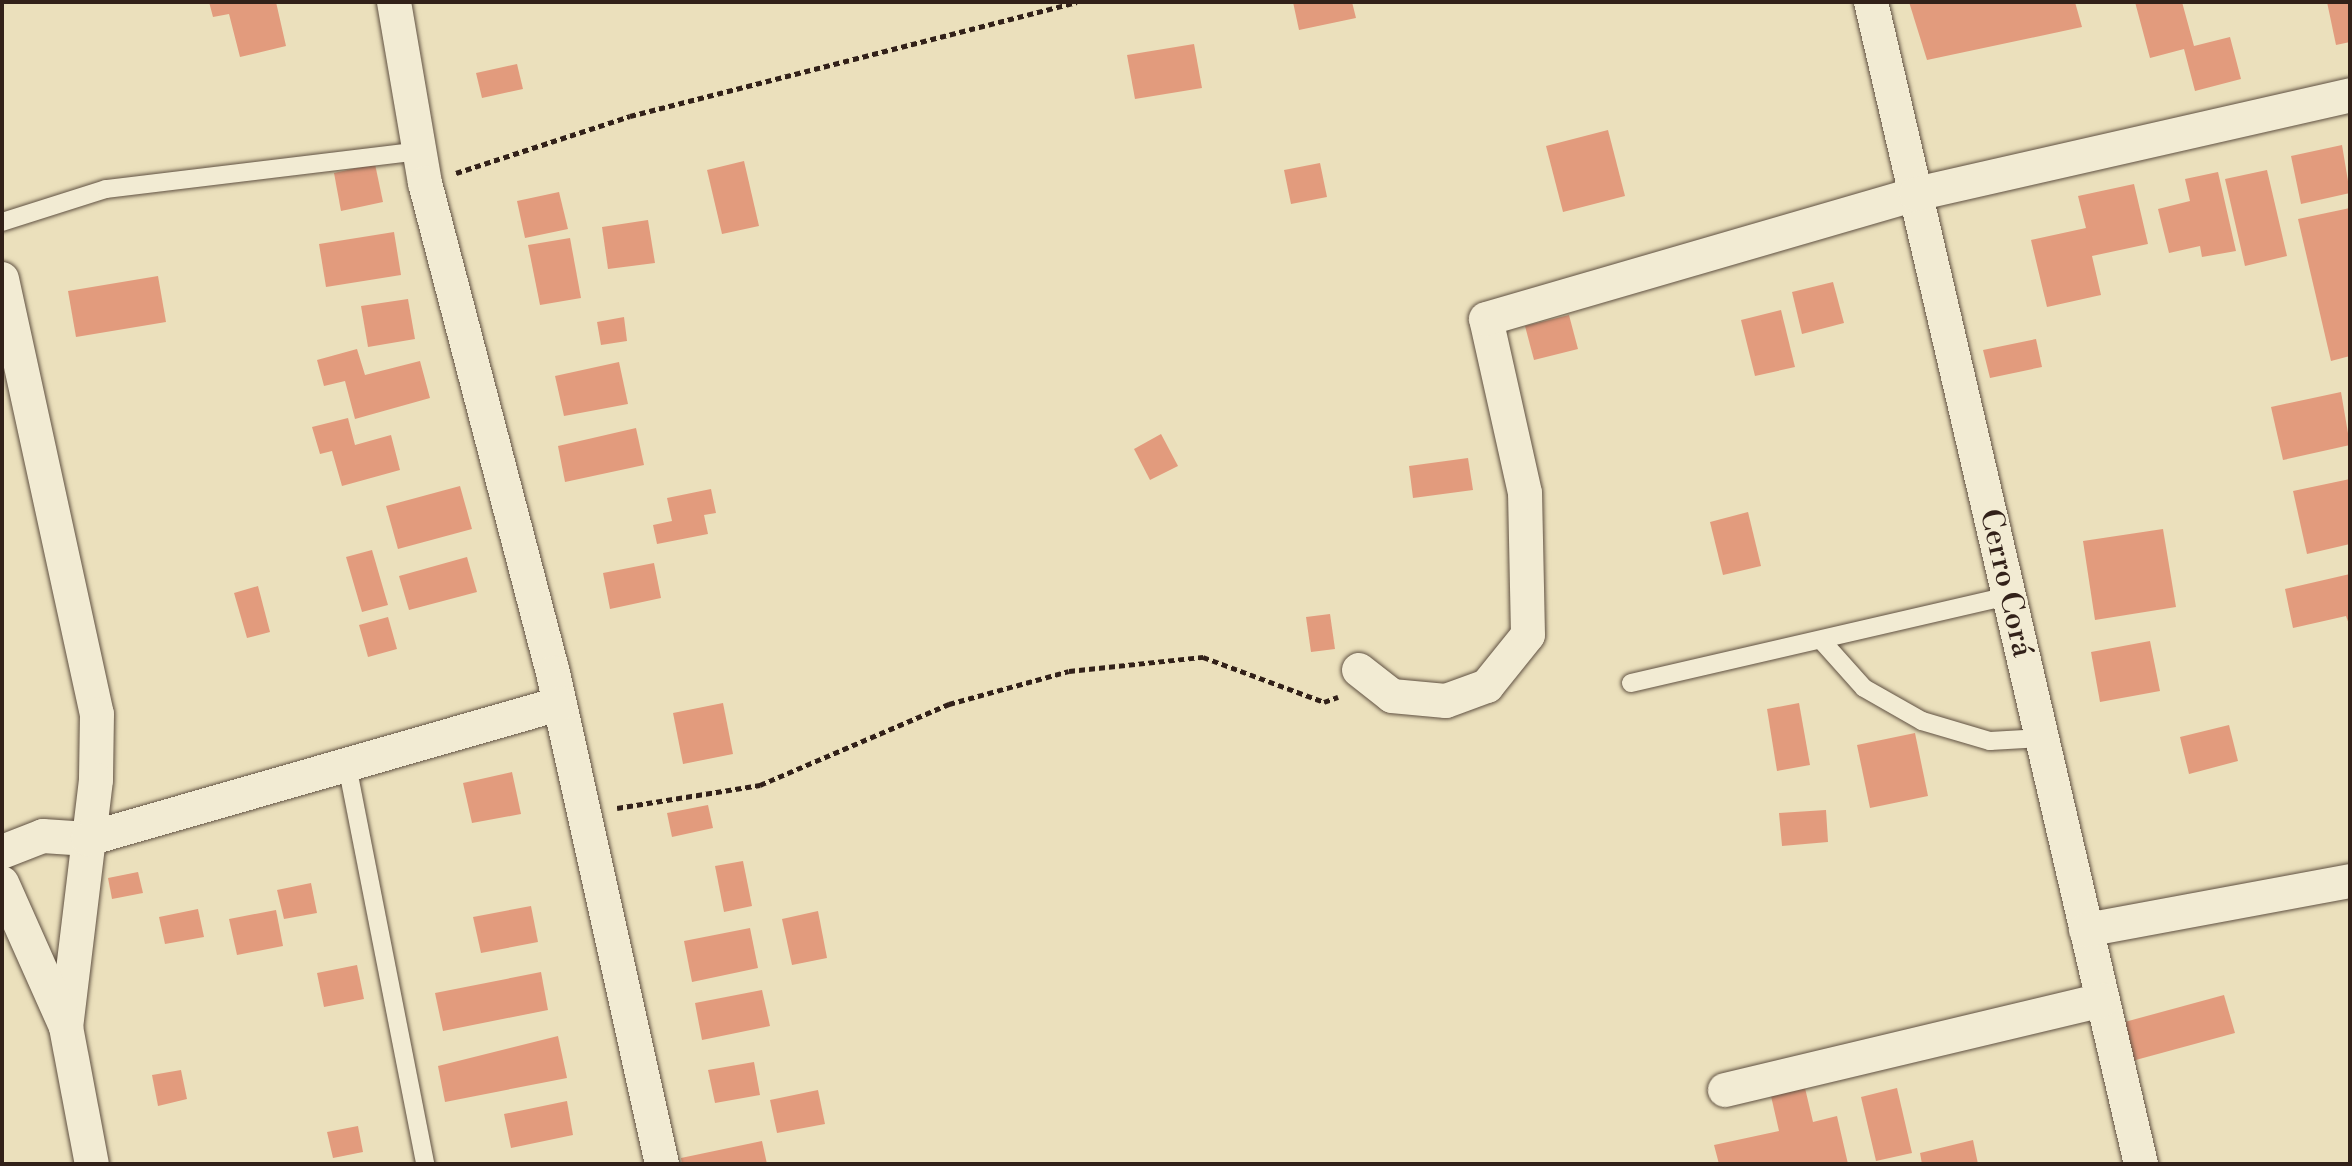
<!DOCTYPE html>
<meta charset="utf-8">
<style>
body{margin:0}
#map{position:relative;width:2352px;height:1166px;overflow:hidden;background:#ebe0bc;font-family:"Libre Bodoni",serif}
div>[style]{position:absolute}
.building>*{inset:0;background:#e29b7d}
.path>*{height:5px;margin-top:-2.5px;transform-origin:0;background:repeating-linear-gradient(90deg,#322119 0 6px,transparent 0 10px)}
.roads{filter:drop-shadow(0 0 2px #605142) drop-shadow(0 0 2px #605142)}
.service>*{height:18px;margin:-9px;padding:0 9px;transform-origin:9px;border-radius:9px;background:#f2ebd3}
.minor>*{height:34px;margin:-17px;padding:0 17px;transform-origin:17px;border-radius:17px;background:#f2ebd3}
span{translate:-50% -50%;white-space:nowrap;text-align:center;line-height:1.15;-webkit-text-stroke:6px #f2ebd3;paint-order:stroke}
.street-label{font-size:30px;color:#322119}
.frame{position:absolute;inset:0;border:4px solid #322119;pointer-events:none}
</style>
<div id="map">
<div class="building">
<div style="clip-path:polygon(209px 2px,276px 2px,286px 46px,240px 57px,229px 14px,213px 17px)"></div>
<div style="clip-path:polygon(1293px 2px,1352px 2px,1356px 18px,1299px 30px)"></div>
<div style="clip-path:polygon(1909px 2px,2075px 2px,2082px 27px,1927px 60px)"></div>
<div style="clip-path:polygon(2135px 2px,2182px 2px,2194px 46px,2230px 37px,2241px 79px,2195px 91px,2184px 49px,2150px 58px)"></div>
<div style="clip-path:polygon(2327px 2px,2350px 2px,2350px 42px,2336px 45px)"></div>
<div style="clip-path:polygon(1194px 44px,1202px 88px,1135px 99px,1127px 55px)"></div>
<div style="clip-path:polygon(517px 64px,523px 89px,482px 98px,476px 73px)"></div>
<div style="clip-path:polygon(1608px 130px,1625px 196px,1563px 212px,1546px 146px)"></div>
<div style="clip-path:polygon(2342px 145px,2350px 193px,2301px 204px,2291px 156px)"></div>
<div style="clip-path:polygon(744px 161px,759px 226px,722px 234px,707px 170px)"></div>
<div style="clip-path:polygon(1320px 163px,1327px 197px,1291px 204px,1284px 170px)"></div>
<div style="clip-path:polygon(375px 164px,383px 202px,341px 211px,334px 173px)"></div>
<div style="clip-path:polygon(2267px 170px,2287px 256px,2245px 266px,2225px 179px)"></div>
<div style="clip-path:polygon(2218px 172px,2236px 251px,2202px 257px,2200px 246px,2169px 253px,2158px 209px,2190px 201px,2185px 179px)"></div>
<div style="clip-path:polygon(2134px 184px,2148px 244px,2092px 256px,2101px 295px,2047px 307px,2031px 240px,2086px 228px,2078px 196px)"></div>
<div style="clip-path:polygon(559px 192px,568px 229px,525px 238px,517px 201px)"></div>
<div style="clip-path:polygon(2350px 208px,2350px 356px,2331px 361px,2298px 219px)"></div>
<div style="clip-path:polygon(648px 220px,655px 263px,608px 269px,602px 227px)"></div>
<div style="clip-path:polygon(394px 232px,401px 275px,326px 287px,319px 244px)"></div>
<div style="clip-path:polygon(570px 238px,581px 298px,540px 305px,528px 245px)"></div>
<div style="clip-path:polygon(158px 276px,166px 322px,76px 337px,68px 291px)"></div>
<div style="clip-path:polygon(1833px 282px,1844px 323px,1802px 334px,1792px 292px)"></div>
<div style="clip-path:polygon(408px 299px,415px 339px,368px 347px,361px 306px)"></div>
<div style="clip-path:polygon(1781px 310px,1795px 367px,1755px 376px,1741px 320px)"></div>
<div style="clip-path:polygon(1569px 315px,1578px 349px,1534px 360px,1525px 326px)"></div>
<div style="clip-path:polygon(624px 317px,627px 341px,601px 345px,597px 322px)"></div>
<div style="clip-path:polygon(2036px 339px,2042px 367px,1990px 378px,1983px 350px)"></div>
<div style="clip-path:polygon(357px 349px,365px 375px,420px 361px,430px 398px,355px 419px,345px 381px,324px 386px,317px 360px)"></div>
<div style="clip-path:polygon(619px 362px,628px 404px,564px 416px,555px 376px)"></div>
<div style="clip-path:polygon(2341px 392px,2350px 445px,2283px 460px,2271px 407px)"></div>
<div style="clip-path:polygon(348px 418px,355px 445px,391px 435px,400px 470px,342px 486px,332px 451px,320px 454px,312px 427px)"></div>
<div style="clip-path:polygon(636px 428px,644px 465px,565px 482px,558px 446px)"></div>
<div style="clip-path:polygon(1161px 434px,1178px 466px,1150px 480px,1134px 449px)"></div>
<div style="clip-path:polygon(1468px 458px,1473px 490px,1413px 498px,1409px 466px)"></div>
<div style="clip-path:polygon(2350px 479px,2350px 544px,2307px 554px,2293px 491px)"></div>
<div style="clip-path:polygon(460px 486px,472px 529px,398px 549px,386px 506px)"></div>
<div style="clip-path:polygon(711px 489px,716px 513px,704px 515px,708px 534px,657px 544px,653px 525px,672px 521px,667px 498px)"></div>
<div style="clip-path:polygon(1748px 512px,1761px 566px,1723px 575px,1710px 522px)"></div>
<div style="clip-path:polygon(2163px 529px,2176px 607px,2095px 620px,2083px 541px)"></div>
<div style="clip-path:polygon(372px 550px,388px 605px,362px 612px,346px 557px)"></div>
<div style="clip-path:polygon(467px 557px,477px 592px,409px 610px,399px 576px)"></div>
<div style="clip-path:polygon(654px 563px,661px 598px,610px 609px,603px 573px)"></div>
<div style="clip-path:polygon(2350px 574px,2350px 627px,2346px 616px,2293px 628px,2285px 589px)"></div>
<div style="clip-path:polygon(258px 586px,270px 632px,247px 638px,234px 593px)"></div>
<div style="clip-path:polygon(1330px 614px,1335px 649px,1311px 652px,1306px 617px)"></div>
<div style="clip-path:polygon(388px 617px,397px 649px,368px 657px,359px 625px)"></div>
<div style="clip-path:polygon(2150px 641px,2160px 691px,2100px 702px,2091px 652px)"></div>
<div style="clip-path:polygon(723px 703px,733px 754px,683px 764px,673px 713px)"></div>
<div style="clip-path:polygon(1799px 703px,1810px 765px,1777px 771px,1767px 709px)"></div>
<div style="clip-path:polygon(2229px 725px,2238px 761px,2189px 774px,2180px 737px)"></div>
<div style="clip-path:polygon(1915px 733px,1928px 796px,1870px 808px,1857px 745px)"></div>
<div style="clip-path:polygon(512px 772px,521px 814px,472px 823px,463px 783px)"></div>
<div style="clip-path:polygon(708px 805px,713px 828px,672px 837px,667px 813px)"></div>
<div style="clip-path:polygon(1826px 810px,1828px 842px,1782px 846px,1779px 813px)"></div>
<div style="clip-path:polygon(743px 861px,752px 906px,724px 912px,715px 866px)"></div>
<div style="clip-path:polygon(138px 872px,143px 893px,112px 899px,108px 878px)"></div>
<div style="clip-path:polygon(311px 883px,317px 913px,284px 919px,277px 890px)"></div>
<div style="clip-path:polygon(531px 906px,538px 942px,481px 953px,473px 917px)"></div>
<div style="clip-path:polygon(198px 909px,204px 937px,165px 944px,159px 917px)"></div>
<div style="clip-path:polygon(276px 910px,283px 946px,237px 955px,229px 919px)"></div>
<div style="clip-path:polygon(818px 911px,827px 958px,792px 965px,782px 919px)"></div>
<div style="clip-path:polygon(750px 928px,758px 968px,692px 982px,684px 941px)"></div>
<div style="clip-path:polygon(357px 965px,364px 999px,324px 1007px,317px 973px)"></div>
<div style="clip-path:polygon(541px 972px,548px 1010px,443px 1031px,435px 993px)"></div>
<div style="clip-path:polygon(762px 990px,770px 1026px,702px 1040px,695px 1003px)"></div>
<div style="clip-path:polygon(2224px 995px,2235px 1033px,2132px 1061px,2121px 1023px)"></div>
<div style="clip-path:polygon(558px 1036px,567px 1078px,445px 1102px,438px 1066px)"></div>
<div style="clip-path:polygon(754px 1062px,760px 1095px,715px 1103px,708px 1070px)"></div>
<div style="clip-path:polygon(181px 1070px,187px 1099px,158px 1106px,152px 1075px)"></div>
<div style="clip-path:polygon(1805px 1088px,1813px 1122px,1837px 1116px,1848px 1164px,1719px 1164px,1714px 1145px,1779px 1131px,1771px 1096px)"></div>
<div style="clip-path:polygon(1897px 1088px,1912px 1153px,1876px 1161px,1861px 1097px)"></div>
<div style="clip-path:polygon(818px 1090px,825px 1124px,777px 1133px,770px 1100px)"></div>
<div style="clip-path:polygon(567px 1101px,573px 1135px,511px 1148px,504px 1114px)"></div>
<div style="clip-path:polygon(358px 1126px,363px 1152px,333px 1158px,327px 1132px)"></div>
<div style="clip-path:polygon(1973px 1140px,1978px 1164px,1922px 1164px,1920px 1153px)"></div>
<div style="clip-path:polygon(762px 1141px,767px 1164px,682px 1164px,681px 1158px)"></div>
</div>
<div class="path">
<div style="left:456px;top:173px;width:183px;rotate:-18.1deg"></div>
<div style="left:630px;top:116px;width:461px;rotate:-14.3deg"></div>
<div style="left:617px;top:808px;width:145px;rotate:-9.1deg"></div>
<div style="left:760px;top:785px;width:206px;rotate:-23.2deg"></div>
<div style="left:949px;top:704px;width:124px;rotate:-15.4deg"></div>
<div style="left:1069px;top:671px;width:135px;rotate:-6deg"></div>
<div style="left:1203px;top:657px;width:129px;rotate:20.4deg"></div>
<div style="left:1324px;top:702px;width:15px;rotate:-20deg"></div>
</div>
<div class="roads">
<div class="service">
<div style="left:2px;top:222px;width:109px;rotate:-17.6deg"></div>
<div style="left:106px;top:189px;width:315px;rotate:-6.9deg"></div>
<div style="left:1821px;top:640px;width:64px;rotate:48.1deg"></div>
<div style="left:1864px;top:688px;width:67px;rotate:29.6deg"></div>
<div style="left:1922px;top:721px;width:71px;rotate:16.4deg"></div>
<div style="left:1990px;top:741px;width:52px;rotate:-3.3deg"></div>
<div style="left:1631px;top:683px;width:388px;rotate:-13deg"></div>
<div style="left:347px;top:765px;width:407px;rotate:78.9deg"></div>
</div>
<div class="minor">
<div style="left:394px;top:2px;width:184px;rotate:80.3deg"></div>
<div style="left:425px;top:183px;width:506px;rotate:75.36deg"></div>
<div style="left:553px;top:673px;width:503px;rotate:77.48deg"></div>
<div style="left:1871px;top:2px;width:1193px;rotate:76.92deg"></div>
<div style="left:2px;top:279px;width:445px;rotate:77.7deg"></div>
<div style="left:97px;top:714px;width:66px;rotate:90.9deg"></div>
<div style="left:96px;top:780px;width:249px;rotate:96.9deg"></div>
<div style="left:66px;top:1027px;width:139px;rotate:79.3deg"></div>
<div style="left:1359px;top:670px;width:42px;rotate:38.2deg"></div>
<div style="left:1392px;top:696px;width:54px;rotate:5.3deg"></div>
<div style="left:1446px;top:701px;width:44px;rotate:-20.1deg"></div>
<div style="left:1487px;top:686px;width:65px;rotate:-51.2deg"></div>
<div style="left:1528px;top:635px;width:142px;rotate:-91.2deg"></div>
<div style="left:1525px;top:493px;width:178px;rotate:-102.6deg"></div>
<div style="left:1486px;top:319px;width:448px;rotate:-16.2deg"></div>
<div style="left:1916px;top:194px;width:445px;rotate:-12.8deg"></div>
<div style="left:2px;top:852px;width:44px;rotate:-21.3deg"></div>
<div style="left:43px;top:836px;width:45px;rotate:3.8deg"></div>
<div style="left:88px;top:839px;width:491px;rotate:-16deg"></div>
<div style="left:2px;top:883px;width:158px;rotate:66deg"></div>
<div style="left:2086px;top:930px;width:269px;rotate:-10.5deg"></div>
<div style="left:1725px;top:1090px;width:388px;rotate:-13.4deg"></div>
</div>
</div>
<div class="street-label">
<span style="left:2006px;top:583px;rotate:77deg">Cerro Corá</span>
</div>
<div class="frame"></div>
</div>
